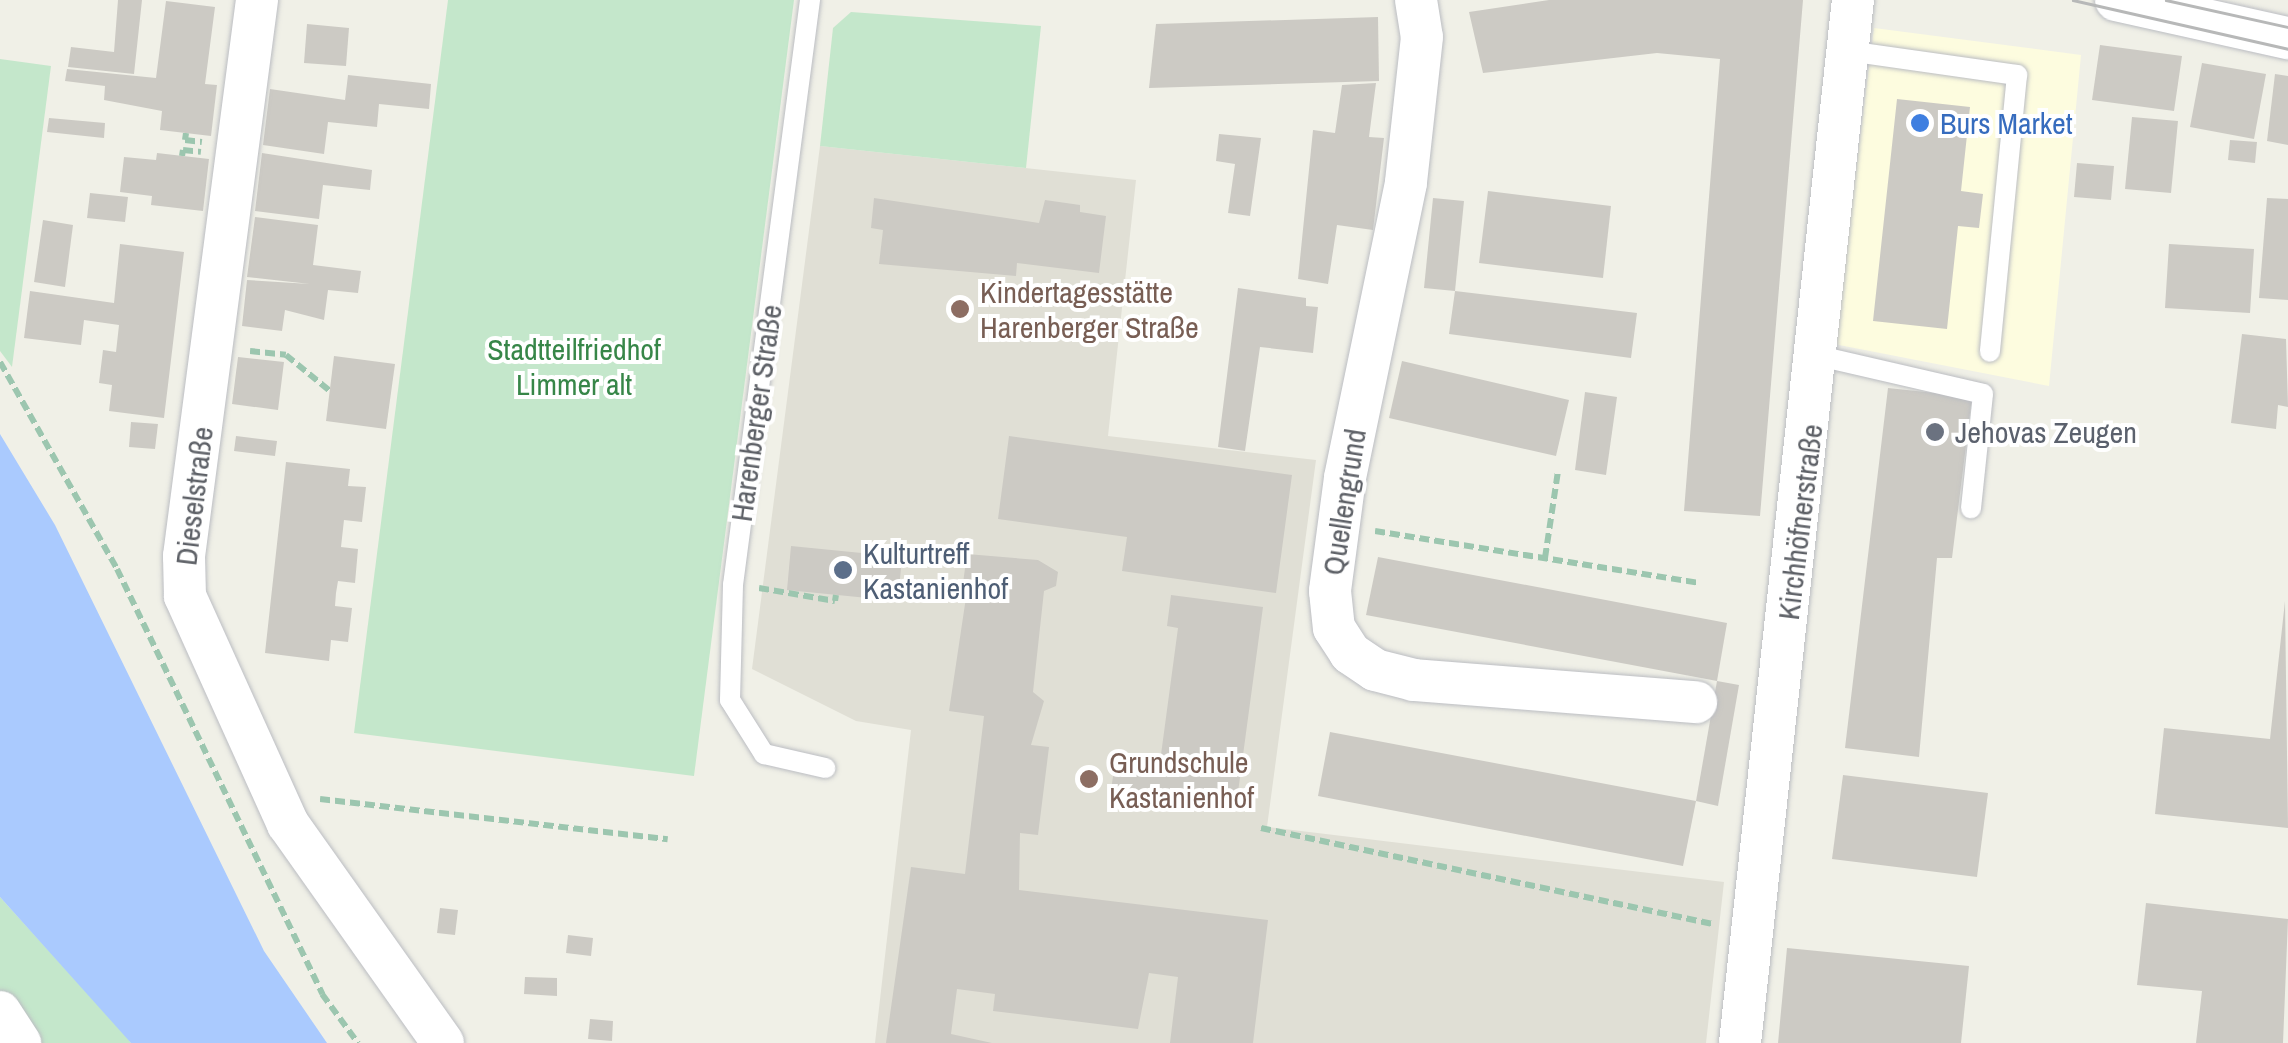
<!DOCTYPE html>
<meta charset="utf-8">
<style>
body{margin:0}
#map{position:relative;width:2288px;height:1043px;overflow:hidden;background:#f0f0e7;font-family:"Archivo Narrow",sans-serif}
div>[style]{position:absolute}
.commercial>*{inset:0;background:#fdfcdf}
.education>*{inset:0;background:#e0dfd5}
.green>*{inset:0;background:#c4e7cb}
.water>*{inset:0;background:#aacafe}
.building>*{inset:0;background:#cccac4}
.path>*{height:6px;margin-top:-3px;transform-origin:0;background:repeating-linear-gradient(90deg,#9cc6af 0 10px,transparent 0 15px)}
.roads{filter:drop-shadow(0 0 2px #bbbdc2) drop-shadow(0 0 2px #bbbdc2)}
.service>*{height:20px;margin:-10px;padding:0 10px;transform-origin:10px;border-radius:10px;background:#fff}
.minor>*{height:42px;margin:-21px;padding:0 21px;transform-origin:21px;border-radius:21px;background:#fff}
.tram>*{height:2.5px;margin:-1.25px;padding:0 1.25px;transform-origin:1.25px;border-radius:1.25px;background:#b7b8b8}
.dots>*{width:28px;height:28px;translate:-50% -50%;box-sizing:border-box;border:5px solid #fff;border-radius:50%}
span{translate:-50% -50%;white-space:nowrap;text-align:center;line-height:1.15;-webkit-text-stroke:8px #fff;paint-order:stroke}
.shop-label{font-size:30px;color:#366cbe}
.left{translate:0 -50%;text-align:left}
.education-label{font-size:30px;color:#785e54}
.park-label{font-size:30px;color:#378648}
.street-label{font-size:30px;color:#5e6167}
.worship-label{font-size:30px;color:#5b616d}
.service-label{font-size:30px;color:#4e5e75}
</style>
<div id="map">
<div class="commercial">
<div style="clip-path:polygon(1874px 28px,2081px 55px,2049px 386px,1834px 344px)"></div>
</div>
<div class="education">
<div style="clip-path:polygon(820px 146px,1136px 180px,1108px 436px,1316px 460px,1267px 827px,1724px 882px,1706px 1043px,875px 1043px,911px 730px,856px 721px,752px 669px)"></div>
</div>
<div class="green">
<div style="clip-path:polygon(448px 0,794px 0,694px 776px,354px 733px)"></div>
<div style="clip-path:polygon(851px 12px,1041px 26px,1026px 168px,820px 146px,833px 28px)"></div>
<div style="clip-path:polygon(0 59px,51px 66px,12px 367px,0 351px)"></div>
<div style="clip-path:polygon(0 897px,125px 1035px,131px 1043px,20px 1043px,0 1012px)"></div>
</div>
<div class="water">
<div style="clip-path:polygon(0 434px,55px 525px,264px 951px,327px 1043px,131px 1043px,0 897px)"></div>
</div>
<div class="building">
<div style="clip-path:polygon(118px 0,142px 0,134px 74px,68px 67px,71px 47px,114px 52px)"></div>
<div style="clip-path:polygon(1549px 0,1803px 0,1760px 516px,1684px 511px,1720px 59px,1657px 53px,1483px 73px,1469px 12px)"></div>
<div style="clip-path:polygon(166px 1px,215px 7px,205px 84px,217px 85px,211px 136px,160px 130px,162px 111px,104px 100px,105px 86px,65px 81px,67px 69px,156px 78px)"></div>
<div style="clip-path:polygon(1378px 17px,1379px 81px,1149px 88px,1156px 24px)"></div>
<div style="clip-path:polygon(307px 24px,349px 28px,346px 66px,304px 63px)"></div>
<div style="clip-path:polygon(2100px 45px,2182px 56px,2174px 111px,2092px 100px)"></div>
<div style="clip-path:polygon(2202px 63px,2266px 74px,2254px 139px,2190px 127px)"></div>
<div style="clip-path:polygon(2275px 74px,2288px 76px,2288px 145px,2267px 141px)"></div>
<div style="clip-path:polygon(348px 75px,431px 84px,429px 109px,379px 104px,377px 127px,328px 122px,324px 154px,263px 145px,270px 89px,345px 100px)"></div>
<div style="clip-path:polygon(1376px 83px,1369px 137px,1384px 138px,1373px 230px,1337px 225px,1328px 284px,1298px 279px,1313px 130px,1335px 133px,1342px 85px)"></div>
<div style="clip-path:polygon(1897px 99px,1970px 107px,1961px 191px,1983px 194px,1979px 228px,1958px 226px,1947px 329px,1873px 321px)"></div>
<div style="clip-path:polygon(2132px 117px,2178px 121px,2171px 193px,2125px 189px)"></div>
<div style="clip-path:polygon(49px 118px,105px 123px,104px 138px,47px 132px)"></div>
<div style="clip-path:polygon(1219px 134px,1261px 138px,1250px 216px,1228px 213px,1235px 164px,1216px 161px)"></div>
<div style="clip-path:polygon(2230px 140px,2257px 142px,2255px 163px,2228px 160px)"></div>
<div style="clip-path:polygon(157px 153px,209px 159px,203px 211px,151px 205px,152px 196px,120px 192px,124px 157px,156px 160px)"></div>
<div style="clip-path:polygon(262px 153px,372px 170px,370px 190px,323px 185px,319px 219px,255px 211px)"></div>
<div style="clip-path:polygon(2077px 163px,2114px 166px,2111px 200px,2074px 197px)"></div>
<div style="clip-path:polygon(1488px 191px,1611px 206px,1603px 278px,1479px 263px)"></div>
<div style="clip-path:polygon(90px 193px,128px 197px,125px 222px,87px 218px)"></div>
<div style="clip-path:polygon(874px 198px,1039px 223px,1045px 200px,1080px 205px,1080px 212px,1106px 216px,1099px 273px,1017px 263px,1016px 276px,879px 264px,883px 230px,871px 228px)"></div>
<div style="clip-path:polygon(1433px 198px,1464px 201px,1455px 291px,1424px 288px)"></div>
<div style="clip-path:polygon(2267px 198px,2288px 199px,2288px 300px,2259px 298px)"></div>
<div style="clip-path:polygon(255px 217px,318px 225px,313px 265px,361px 271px,358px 293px,328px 290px,324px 320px,285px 310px,282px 331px,242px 326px,247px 280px,310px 284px,247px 277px)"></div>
<div style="clip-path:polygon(43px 220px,73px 225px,65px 287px,34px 282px)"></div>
<div style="clip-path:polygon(120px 244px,184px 252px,164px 418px,109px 411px,112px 385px,99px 383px,103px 350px,116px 352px,119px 325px,84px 320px,81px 345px,24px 338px,30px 291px,114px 303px)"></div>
<div style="clip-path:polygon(2169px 244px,2254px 249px,2250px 313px,2165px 308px)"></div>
<div style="clip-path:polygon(1238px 288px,1306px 298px,1306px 306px,1318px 307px,1313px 353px,1260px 347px,1245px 451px,1218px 447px)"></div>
<div style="clip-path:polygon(1455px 291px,1637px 313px,1631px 358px,1449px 334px)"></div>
<div style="clip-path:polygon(2242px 334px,2286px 339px,2288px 407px,2278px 405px,2276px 429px,2231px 423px)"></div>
<div style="clip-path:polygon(334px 356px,395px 364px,386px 429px,326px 421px)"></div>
<div style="clip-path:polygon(238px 357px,284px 362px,278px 410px,232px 404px)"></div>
<div style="clip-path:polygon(1402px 361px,1569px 400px,1556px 456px,1389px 418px)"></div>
<div style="clip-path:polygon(1888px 388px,1972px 397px,1952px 558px,1937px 558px,1919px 757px,1845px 748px)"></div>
<div style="clip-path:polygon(1585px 392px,1617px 397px,1606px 475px,1575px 470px)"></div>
<div style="clip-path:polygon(131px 422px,158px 424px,155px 449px,129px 447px)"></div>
<div style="clip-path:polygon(236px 436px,277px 441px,275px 456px,234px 451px)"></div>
<div style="clip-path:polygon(1009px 436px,1292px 475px,1276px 593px,1122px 571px,1127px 537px,998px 519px)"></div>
<div style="clip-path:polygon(286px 462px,350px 469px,348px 486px,366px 487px,362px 522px,344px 520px,341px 547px,358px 549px,355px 583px,338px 581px,336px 593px,335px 606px,352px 608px,348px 642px,331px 640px,329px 661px,265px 653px)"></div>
<div style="clip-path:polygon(791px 546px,902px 557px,898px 601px,787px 590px)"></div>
<div style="clip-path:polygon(967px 554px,1038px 560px,1058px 572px,1056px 586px,1044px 591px,1033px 692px,1044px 701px,1031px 745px,1049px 747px,1038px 835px,1020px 833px,1019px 890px,1268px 920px,1253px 1043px,1170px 1043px,1178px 977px,1149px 973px,1138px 1029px,993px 1011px,995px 994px,957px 989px,951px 1034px,992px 1043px,886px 1043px,911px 867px,965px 874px,984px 716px,949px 711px,968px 584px,963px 583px)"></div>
<div style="clip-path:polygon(1378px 557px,1727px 623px,1717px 681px,1366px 615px)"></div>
<div style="clip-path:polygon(1171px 595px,1263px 607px,1236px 807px,1111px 790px,1116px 756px,1160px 762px,1178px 628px,1167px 626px)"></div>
<div style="clip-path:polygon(2285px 601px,2288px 828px,2155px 814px,2164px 728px,2270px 739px)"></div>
<div style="clip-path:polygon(1717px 681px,1739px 685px,1718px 806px,1696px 801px)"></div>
<div style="clip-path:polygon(1330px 732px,1696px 801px,1683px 866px,1318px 796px)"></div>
<div style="clip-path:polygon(1843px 775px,1988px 793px,1977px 877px,1832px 859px)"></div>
<div style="clip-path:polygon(2146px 903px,2288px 919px,2283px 1043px,2196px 1043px,2202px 991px,2137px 985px)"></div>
<div style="clip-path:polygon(440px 908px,458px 910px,455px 935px,437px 933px)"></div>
<div style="clip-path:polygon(568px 935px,593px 938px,591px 956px,566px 953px)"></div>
<div style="clip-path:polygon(1787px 948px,1969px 966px,1961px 1043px,1778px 1043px)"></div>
<div style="clip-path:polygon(525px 977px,557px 978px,557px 996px,524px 994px)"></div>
<div style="clip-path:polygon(590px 1019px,613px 1021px,612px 1041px,588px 1039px)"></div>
</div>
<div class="path">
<div style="left:186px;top:133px;width:7px;rotate:98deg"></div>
<div style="left:185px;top:140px;width:17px;rotate:7deg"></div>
<div style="left:182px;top:156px;width:6px;rotate:-81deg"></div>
<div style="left:183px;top:150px;width:18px;rotate:6deg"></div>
<div style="left:250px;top:351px;width:36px;rotate:6deg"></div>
<div style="left:286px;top:355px;width:57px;rotate:39.3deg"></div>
<div style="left:0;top:362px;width:238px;rotate:60.5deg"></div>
<div style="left:117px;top:569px;width:472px;rotate:64.2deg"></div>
<div style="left:322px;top:994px;width:61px;rotate:53.7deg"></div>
<div style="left:1375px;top:531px;width:328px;rotate:9.1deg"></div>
<div style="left:1545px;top:558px;width:88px;rotate:-81.5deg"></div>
<div style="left:759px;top:588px;width:77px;rotate:9.7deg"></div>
<div style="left:835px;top:601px;width:6px;rotate:-81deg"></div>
<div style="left:320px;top:799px;width:350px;rotate:6.6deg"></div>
<div style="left:1261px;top:828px;width:463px;rotate:12deg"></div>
</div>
<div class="roads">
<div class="service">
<div style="left:810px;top:0;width:590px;rotate:97.5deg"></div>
<div style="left:733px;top:585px;width:115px;rotate:91.5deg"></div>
<div style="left:730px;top:700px;width:64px;rotate:57.8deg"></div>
<div style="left:764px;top:754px;width:63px;rotate:12.9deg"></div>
<div style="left:1848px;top:51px;width:171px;rotate:8.1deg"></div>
<div style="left:2017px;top:75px;width:278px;rotate:95.6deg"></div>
<div style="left:1819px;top:356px;width:168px;rotate:13deg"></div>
<div style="left:1983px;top:394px;width:115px;rotate:96deg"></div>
</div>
<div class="minor">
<div style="left:257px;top:0;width:561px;rotate:97.48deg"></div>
<div style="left:184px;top:556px;width:40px;rotate:88.6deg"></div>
<div style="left:185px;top:596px;width:250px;rotate:65.7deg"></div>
<div style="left:288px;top:824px;width:268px;rotate:54.7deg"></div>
<div style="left:1416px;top:0;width:37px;rotate:81deg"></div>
<div style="left:1422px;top:37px;width:147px;rotate:96.3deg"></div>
<div style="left:1406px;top:183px;width:301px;rotate:101.7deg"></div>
<div style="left:1345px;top:478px;width:114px;rotate:97.6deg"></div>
<div style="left:1330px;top:591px;width:37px;rotate:84deg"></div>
<div style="left:1334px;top:628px;width:30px;rotate:57deg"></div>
<div style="left:1350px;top:653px;width:30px;rotate:34deg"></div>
<div style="left:1375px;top:670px;width:40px;rotate:14.4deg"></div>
<div style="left:1414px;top:680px;width:283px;rotate:4.5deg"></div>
<div style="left:2116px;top:0;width:176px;rotate:12.5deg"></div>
<div style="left:0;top:1012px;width:37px;rotate:57deg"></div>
<div style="left:1740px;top:1043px;width:1049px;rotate:-83.82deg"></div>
</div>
</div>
<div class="tram">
<div style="left:2073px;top:0;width:221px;rotate:12.8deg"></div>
<div style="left:2166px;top:0;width:125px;rotate:12.5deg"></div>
</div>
<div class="dots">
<div style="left:1920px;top:123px;background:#3f7fe0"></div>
<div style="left:960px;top:309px;background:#8d6e63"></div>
<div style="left:1935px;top:432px;background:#6b7280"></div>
<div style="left:843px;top:570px;background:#5c6f8a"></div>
<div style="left:1089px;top:779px;background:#8d6e63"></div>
</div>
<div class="shop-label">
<span class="left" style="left:1940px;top:123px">Burs Market</span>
</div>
<div class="education-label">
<span class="left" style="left:980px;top:309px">Kindertagesstätte<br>Harenberger Straße</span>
<span class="left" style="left:1109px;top:779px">Grundschule<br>Kastanienhof</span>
</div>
<div class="park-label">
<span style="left:574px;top:366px">Stadtteilfriedhof<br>Limmer alt</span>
</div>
<div class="street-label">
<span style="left:756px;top:413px;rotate:-82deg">Harenberger Straße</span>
<span style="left:194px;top:496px;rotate:-83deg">Dieselstraße</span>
<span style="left:1344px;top:502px;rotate:-81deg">Quellengrund</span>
<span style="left:1800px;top:522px;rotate:-83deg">Kirchhöfnerstraße</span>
</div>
<div class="worship-label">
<span class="left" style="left:1955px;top:432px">Jehovas Zeugen</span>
</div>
<div class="service-label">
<span class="left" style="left:863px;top:570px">Kulturtreff<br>Kastanienhof</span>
</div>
</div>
